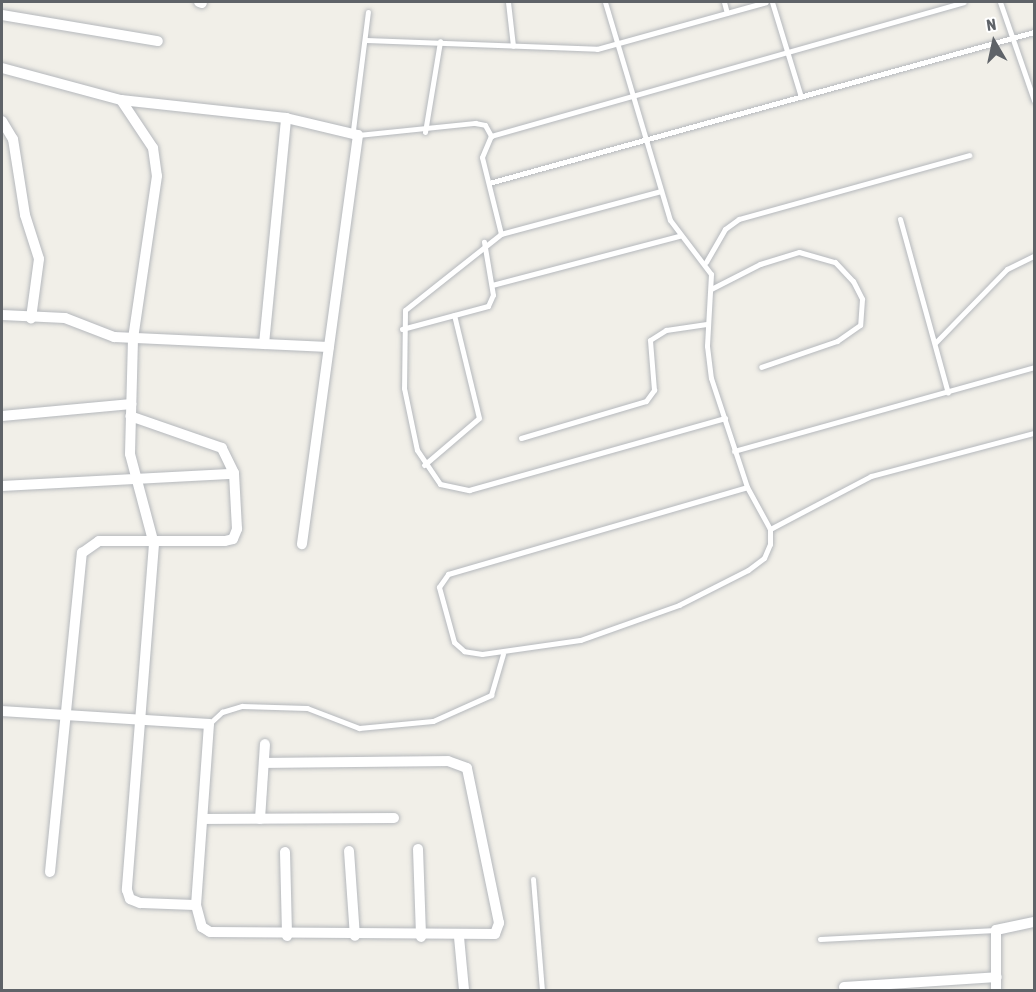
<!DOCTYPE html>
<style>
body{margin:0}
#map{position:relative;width:1036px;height:992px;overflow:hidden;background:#f1efe8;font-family:"Asap Condensed",sans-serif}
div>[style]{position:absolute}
.roads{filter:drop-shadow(0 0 2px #b5b8bc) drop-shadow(0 0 2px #b5b8bc)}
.service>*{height:5px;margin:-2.5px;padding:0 2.5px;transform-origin:2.5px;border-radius:2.5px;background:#fff}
.minor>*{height:10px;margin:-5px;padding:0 5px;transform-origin:5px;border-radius:5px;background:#fff}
span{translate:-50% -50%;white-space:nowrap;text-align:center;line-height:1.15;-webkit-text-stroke:6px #fff;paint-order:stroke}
.frame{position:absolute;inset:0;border:3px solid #5f6368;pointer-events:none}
.north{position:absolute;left:964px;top:12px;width:60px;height:60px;-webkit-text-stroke:4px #fff;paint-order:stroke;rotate:351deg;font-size:16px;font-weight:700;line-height:24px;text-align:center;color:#5f6368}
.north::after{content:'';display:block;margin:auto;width:21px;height:27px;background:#5f6368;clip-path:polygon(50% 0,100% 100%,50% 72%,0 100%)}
</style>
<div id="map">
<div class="roads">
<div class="service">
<div style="left:508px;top:2px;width:44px;rotate:83.5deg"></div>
<div style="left:605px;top:2px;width:227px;rotate:73.4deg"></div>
<div style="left:670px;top:220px;width:68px;rotate:52.8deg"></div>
<div style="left:711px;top:274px;width:72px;rotate:93.2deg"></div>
<div style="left:707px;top:346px;width:32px;rotate:83deg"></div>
<div style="left:711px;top:378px;width:115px;rotate:71.7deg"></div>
<div style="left:747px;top:487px;width:48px;rotate:61.3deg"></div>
<div style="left:770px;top:529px;width:15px;rotate:90deg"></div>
<div style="left:770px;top:544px;width:15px;rotate:113deg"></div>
<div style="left:764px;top:558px;width:20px;rotate:143deg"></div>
<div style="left:748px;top:570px;width:77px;rotate:153.1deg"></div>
<div style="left:679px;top:605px;width:105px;rotate:160.5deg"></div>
<div style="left:580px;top:640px;width:99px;rotate:171.9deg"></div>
<div style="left:482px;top:654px;width:18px;rotate:-171deg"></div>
<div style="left:464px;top:651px;width:13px;rotate:-138deg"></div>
<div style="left:454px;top:642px;width:57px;rotate:-105.3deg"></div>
<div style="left:439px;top:587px;width:16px;rotate:-55deg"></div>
<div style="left:448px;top:574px;width:311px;rotate:-16.2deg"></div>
<div style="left:724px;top:2px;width:11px;rotate:75deg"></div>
<div style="left:772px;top:2px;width:99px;rotate:73deg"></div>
<div style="left:1000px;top:2px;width:104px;rotate:70.9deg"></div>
<div style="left:366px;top:40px;width:231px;rotate:2.2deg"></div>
<div style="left:597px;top:49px;width:175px;rotate:-15.5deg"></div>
<div style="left:353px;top:130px;width:119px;rotate:-82.8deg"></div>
<div style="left:425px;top:132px;width:92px;rotate:-80.6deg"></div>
<div style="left:358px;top:135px;width:118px;rotate:-5.9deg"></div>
<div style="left:475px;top:123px;width:10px;rotate:11deg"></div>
<div style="left:485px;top:125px;width:13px;rotate:61deg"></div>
<div style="left:489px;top:183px;width:566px;rotate:-15.49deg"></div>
<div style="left:661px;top:191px;width:166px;rotate:165deg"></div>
<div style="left:501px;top:234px;width:122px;rotate:141.6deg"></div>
<div style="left:405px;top:310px;width:78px;rotate:90.7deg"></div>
<div style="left:404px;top:388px;width:63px;rotate:78.2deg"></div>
<div style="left:417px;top:450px;width:41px;rotate:55.9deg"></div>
<div style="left:440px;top:484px;width:30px;rotate:12deg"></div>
<div style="left:469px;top:490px;width:266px;rotate:-15.7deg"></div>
<div style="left:900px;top:219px;width:180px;rotate:74.6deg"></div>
<div style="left:501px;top:234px;width:79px;rotate:-103.9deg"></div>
<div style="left:482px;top:157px;width:23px;rotate:-67deg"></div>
<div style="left:491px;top:136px;width:491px;rotate:-15.8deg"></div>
<div style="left:706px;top:262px;width:38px;rotate:-60deg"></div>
<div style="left:725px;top:229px;width:17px;rotate:-36deg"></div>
<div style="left:739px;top:219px;width:239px;rotate:-15.5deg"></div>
<div style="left:492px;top:285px;width:193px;rotate:-14.7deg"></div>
<div style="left:711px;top:289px;width:55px;rotate:-27deg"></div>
<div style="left:760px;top:264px;width:41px;rotate:-17.1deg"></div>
<div style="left:799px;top:252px;width:37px;rotate:16deg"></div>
<div style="left:835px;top:262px;width:26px;rotate:47deg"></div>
<div style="left:853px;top:281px;width:20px;rotate:63deg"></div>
<div style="left:862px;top:299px;width:26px;rotate:94deg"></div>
<div style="left:860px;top:325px;width:28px;rotate:145deg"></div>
<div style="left:837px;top:341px;width:80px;rotate:161.1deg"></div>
<div style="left:402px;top:329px;width:89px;rotate:-15deg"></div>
<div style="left:488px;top:306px;width:12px;rotate:-66deg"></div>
<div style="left:493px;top:295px;width:54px;rotate:-99.6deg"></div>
<div style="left:936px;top:342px;width:102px;rotate:-45.8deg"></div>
<div style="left:1007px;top:269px;width:30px;rotate:-26deg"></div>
<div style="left:521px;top:438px;width:130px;rotate:-16.5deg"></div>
<div style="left:646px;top:401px;width:14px;rotate:-54deg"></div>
<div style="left:654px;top:390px;width:50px;rotate:-94.6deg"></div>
<div style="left:650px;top:340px;width:19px;rotate:-32deg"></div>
<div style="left:666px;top:330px;width:41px;rotate:-8.3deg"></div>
<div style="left:734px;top:451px;width:312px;rotate:-15.6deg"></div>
<div style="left:424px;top:465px;width:72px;rotate:-40.5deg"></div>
<div style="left:479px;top:418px;width:106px;rotate:-103.6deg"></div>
<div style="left:770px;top:529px;width:114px;rotate:-27.7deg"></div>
<div style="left:871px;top:476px;width:169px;rotate:-14.8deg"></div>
<div style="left:209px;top:724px;width:18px;rotate:-43deg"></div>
<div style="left:222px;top:712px;width:21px;rotate:-17deg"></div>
<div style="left:242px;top:706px;width:65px;rotate:1.8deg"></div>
<div style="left:307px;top:708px;width:56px;rotate:21deg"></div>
<div style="left:359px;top:728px;width:74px;rotate:-5.4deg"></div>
<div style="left:433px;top:721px;width:64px;rotate:-24.1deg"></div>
<div style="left:491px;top:695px;width:43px;rotate:-73.7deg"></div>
<div style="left:533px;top:879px;width:111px;rotate:85.4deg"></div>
<div style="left:820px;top:939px;width:176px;rotate:-2.9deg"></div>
</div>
<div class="minor">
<div style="left:199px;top:2px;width:3px;rotate:18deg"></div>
<div style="left:2px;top:15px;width:158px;rotate:9.5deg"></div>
<div style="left:2px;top:68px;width:123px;rotate:15.1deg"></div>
<div style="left:121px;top:100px;width:166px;rotate:6.2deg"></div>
<div style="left:286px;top:118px;width:74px;rotate:13.3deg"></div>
<div style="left:358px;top:135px;width:413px;rotate:97.8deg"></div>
<div style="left:121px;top:100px;width:58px;rotate:56.3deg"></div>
<div style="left:153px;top:148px;width:28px;rotate:82deg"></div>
<div style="left:157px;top:176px;width:165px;rotate:98.4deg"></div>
<div style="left:133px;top:339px;width:115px;rotate:91.5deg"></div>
<div style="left:130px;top:454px;width:93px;rotate:75.1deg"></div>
<div style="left:154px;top:544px;width:347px;rotate:94.5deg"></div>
<div style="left:127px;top:890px;width:9px;rotate:72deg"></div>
<div style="left:130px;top:899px;width:11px;rotate:22deg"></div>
<div style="left:140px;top:903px;width:56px;rotate:2deg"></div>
<div style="left:2px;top:121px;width:21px;rotate:59deg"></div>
<div style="left:13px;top:139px;width:77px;rotate:81deg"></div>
<div style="left:25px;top:215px;width:46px;rotate:72.3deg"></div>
<div style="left:39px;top:259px;width:60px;rotate:97.7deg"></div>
<div style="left:2px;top:315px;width:63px;rotate:2.7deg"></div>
<div style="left:65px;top:318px;width:53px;rotate:21.2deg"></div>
<div style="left:114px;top:337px;width:215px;rotate:2.7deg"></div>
<div style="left:264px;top:344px;width:227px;rotate:-84.4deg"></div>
<div style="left:2px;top:416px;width:130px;rotate:-5.3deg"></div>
<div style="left:2px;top:486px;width:232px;rotate:-3deg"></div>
<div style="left:2px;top:711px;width:207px;rotate:3.6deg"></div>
<div style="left:209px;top:724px;width:181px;rotate:94.1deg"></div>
<div style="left:196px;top:905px;width:23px;rotate:75deg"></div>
<div style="left:202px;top:927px;width:9px;rotate:32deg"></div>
<div style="left:210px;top:932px;width:285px;rotate:0.4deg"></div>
<div style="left:495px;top:934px;width:12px;rotate:-70deg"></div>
<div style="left:499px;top:923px;width:158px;rotate:-101.7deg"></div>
<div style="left:467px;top:768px;width:20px;rotate:-160deg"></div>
<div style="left:448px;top:761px;width:184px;rotate:179.4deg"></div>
<div style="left:203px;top:819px;width:191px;rotate:-0.3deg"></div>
<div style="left:260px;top:819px;width:75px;rotate:-86.2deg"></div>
<div style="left:418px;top:849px;width:88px;rotate:88deg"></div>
<div style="left:349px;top:851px;width:85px;rotate:86deg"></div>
<div style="left:285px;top:852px;width:84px;rotate:88.6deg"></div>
<div style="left:50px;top:872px;width:321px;rotate:-84.3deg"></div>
<div style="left:82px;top:553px;width:21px;rotate:-35deg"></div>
<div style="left:99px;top:541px;width:126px"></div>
<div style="left:225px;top:541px;width:8px;rotate:-14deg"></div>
<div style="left:233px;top:539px;width:11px;rotate:-68deg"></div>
<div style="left:237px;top:529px;width:56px;rotate:-93.1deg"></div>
<div style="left:234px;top:473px;width:28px;rotate:-116deg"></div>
<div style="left:222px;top:448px;width:97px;rotate:-160.8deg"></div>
<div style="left:459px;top:937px;width:53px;rotate:84.6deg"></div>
<div style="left:844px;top:987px;width:153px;rotate:-3.7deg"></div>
<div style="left:996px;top:990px;width:60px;rotate:-90deg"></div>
<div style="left:996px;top:930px;width:39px;rotate:-12deg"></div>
</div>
</div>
<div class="frame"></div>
<div class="north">N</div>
</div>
